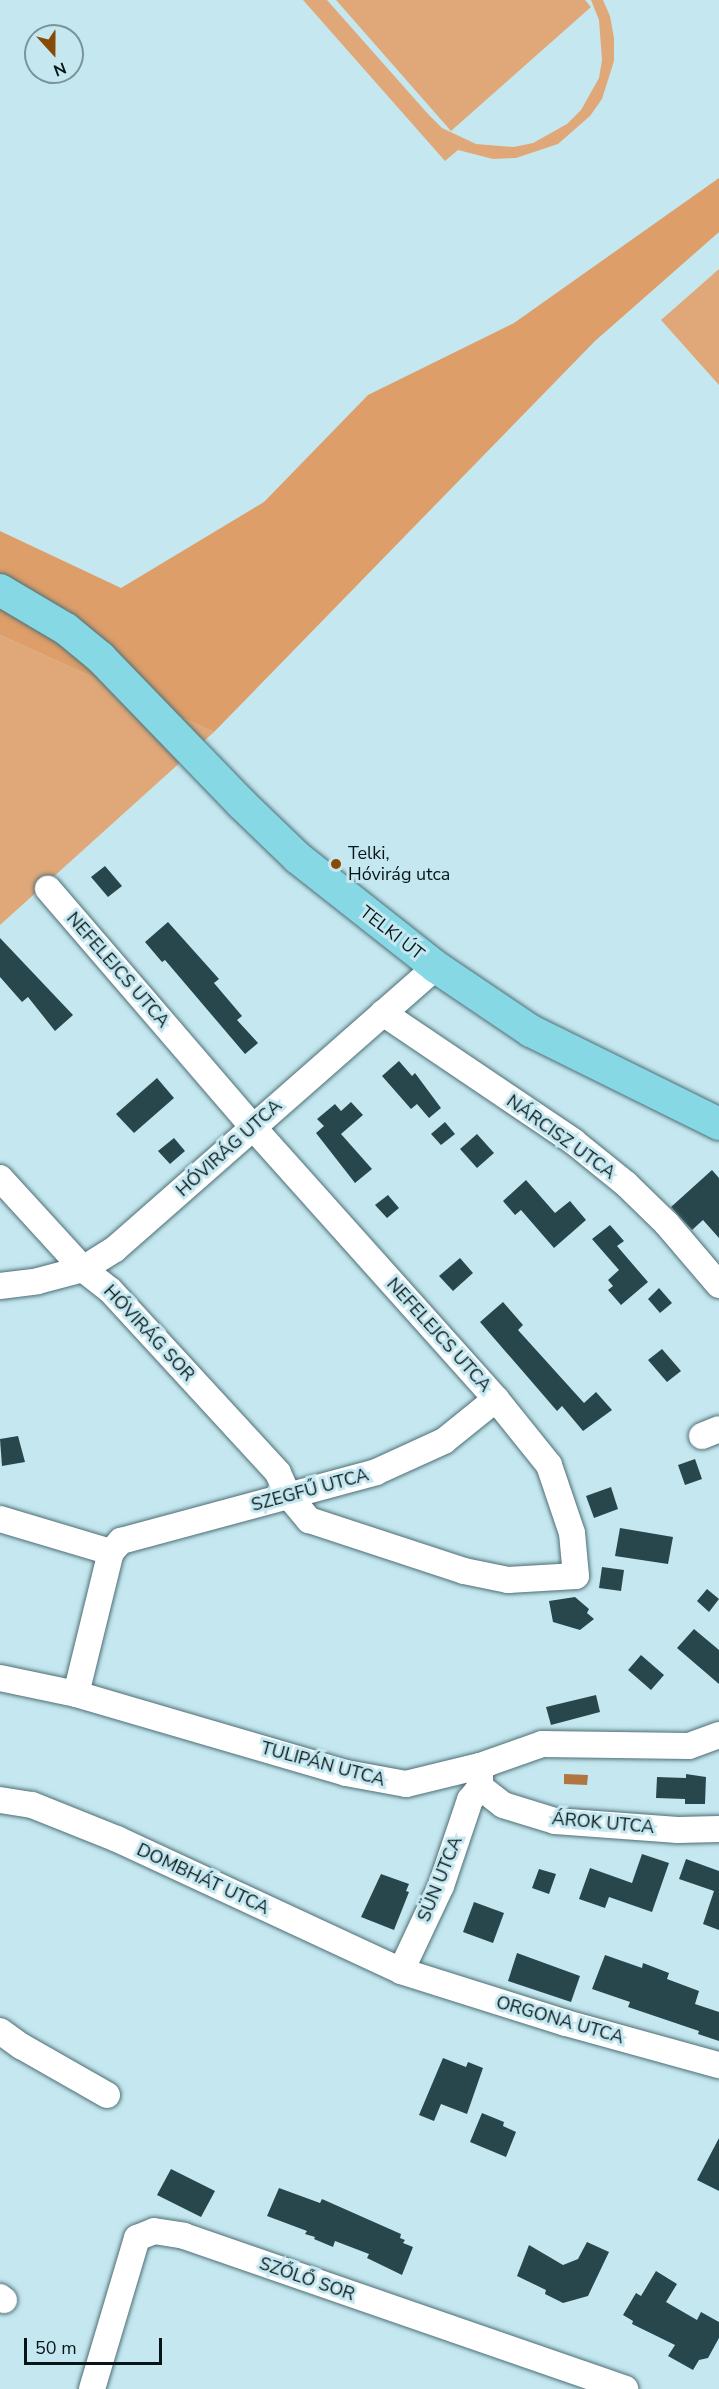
<!DOCTYPE html>
<meta charset="utf-8">
<style>
body{margin:0}
#map{position:relative;width:719px;height:2389px;overflow:hidden;background:#c5e8f0;font-family:"Nunito Sans",sans-serif}
div>[style]{position:absolute}
.green>*{inset:0;background:#e0a879}
.forest>*{inset:0;background:#dd9e69}
.water>*{inset:0;background:#b17541}
.building>*{inset:0;background:#28474d}
.roads{filter:drop-shadow(0 0 2px #4e6e75) drop-shadow(0 0 2px #4e6e75)}
.minor>*{height:26px;margin:-13px;padding:0 13px;transform-origin:13px;border-radius:13px;background:#fff}
.major>*{height:32px;margin:-16px;padding:0 16px;transform-origin:16px;border-radius:16px;background:#87d8e5}
.dots>*{width:16px;height:16px;translate:-50% -50%;box-sizing:border-box;border:3px solid #c5e8f0;border-radius:50%}
span{translate:-50% -50%;white-space:nowrap;text-align:center;line-height:1.15;-webkit-text-stroke:6px #c5e8f0;paint-order:stroke}
.poi-label{font-size:18px;color:#081518}
.left{translate:0 -50%;text-align:left}
.street-label{font-size:18px;color:#081518}
.north{position:absolute;left:24px;top:24px;width:60px;height:60px;box-sizing:border-box;background:#c5e8f0;border:2px solid #79949a;border-radius:50%;rotate:159deg;font-size:16px;font-weight:700;line-height:24px;text-align:center;color:#081518}
.north::after{content:'';display:block;margin:auto;width:21px;height:27px;background:#874b07;clip-path:polygon(50% 0,100% 100%,50% 72%,0 100%)}
.scale{position:absolute;left:24px;top:2338px;width:138px;height:27px;box-sizing:border-box;border:3px solid #081518;border-top:0;padding-left:8px;font-size:18px;line-height:21px;white-space:nowrap;color:#081518;-webkit-text-stroke:4px #c5e8f0;paint-order:stroke}
</style>
<div id="map">
<div class="green">
<div style="clip-path:polygon(303px 0,327px 0,428px 114px,442px 128px,476px 144px,514px 147px,533px 143px,567px 124px,581px 110px,599px 78px,602px 60px,599px 20px,591px 0,603px 0,610px 16px,614px 38px,614px 61px,602px 99px,590px 116px,558px 144px,516px 158px,493px 159px,458px 150px,445px 161px)"></div>
<div style="clip-path:polygon(336px 0,585px 0,591px 7px,451px 131px)"></div>
<div style="clip-path:polygon(719px 269px,719px 385px,661px 320px)"></div>
<div style="clip-path:polygon(0 635px,214px 732px,0 925px)"></div>
</div>
<div class="forest">
<div style="clip-path:polygon(719px 178px,719px 232px,595px 341px,214px 732px,0 635px,0 531px,121px 588px,264px 502px,368px 395px,514px 323px)"></div>
</div>
<div class="water">
<div style="clip-path:polygon(564px 1774px,588px 1775px,587px 1785px,564px 1784px)"></div>
</div>
<div class="building">
<div style="clip-path:polygon(105px 866px,122px 886px,108px 897px,91px 877px)"></div>
<div style="clip-path:polygon(168px 922px,219px 979px,214px 983px,242px 1016px,237px 1020px,258px 1043px,245px 1054px,165px 960px,162px 962px,145px 942px)"></div>
<div style="clip-path:polygon(0 938px,73px 1015px,55px 1031px,28px 997px,22px 1002px,0 977px)"></div>
<div style="clip-path:polygon(399px 1061px,412px 1076px,415px 1073px,441px 1108px,429px 1118px,417px 1104px,411px 1109px,382px 1076px)"></div>
<div style="clip-path:polygon(157px 1078px,174px 1098px,134px 1133px,116px 1114px)"></div>
<div style="clip-path:polygon(351px 1102px,363px 1115px,341px 1134px,372px 1169px,355px 1183px,316px 1133px,324px 1126px,317px 1119px,335px 1104px,341px 1111px)"></div>
<div style="clip-path:polygon(445px 1122px,455px 1134px,441px 1145px,431px 1134px)"></div>
<div style="clip-path:polygon(477px 1134px,494px 1153px,477px 1168px,460px 1149px)"></div>
<div style="clip-path:polygon(174px 1138px,185px 1151px,170px 1164px,158px 1151px)"></div>
<div style="clip-path:polygon(712px 1170px,719px 1178px,719px 1238px,703px 1220px,692px 1230px,671px 1207px)"></div>
<div style="clip-path:polygon(526px 1180px,555px 1213px,570px 1201px,586px 1220px,554px 1248px,521px 1210px,515px 1215px,503px 1201px)"></div>
<div style="clip-path:polygon(388px 1195px,399px 1208px,387px 1218px,375px 1205px)"></div>
<div style="clip-path:polygon(610px 1225px,624px 1241px,617px 1246px,648px 1282px,621px 1305px,608px 1290px,613px 1286px,608px 1280px,619px 1270px,592px 1239px)"></div>
<div style="clip-path:polygon(460px 1258px,473px 1273px,453px 1291px,439px 1276px)"></div>
<div style="clip-path:polygon(659px 1288px,672px 1303px,660px 1313px,648px 1299px)"></div>
<div style="clip-path:polygon(503px 1302px,523px 1325px,518px 1330px,584px 1403px,596px 1392px,612px 1410px,583px 1431px,562px 1406px,557px 1411px,480px 1322px)"></div>
<div style="clip-path:polygon(662px 1349px,681px 1371px,667px 1382px,648px 1360px)"></div>
<div style="clip-path:polygon(18px 1436px,25px 1462px,2px 1466px,0 1439px)"></div>
<div style="clip-path:polygon(695px 1459px,702px 1479px,685px 1485px,678px 1465px)"></div>
<div style="clip-path:polygon(611px 1487px,618px 1509px,594px 1518px,586px 1496px)"></div>
<div style="clip-path:polygon(620px 1528px,673px 1537px,668px 1564px,615px 1556px)"></div>
<div style="clip-path:polygon(602px 1567px,624px 1570px,621px 1591px,599px 1588px)"></div>
<div style="clip-path:polygon(707px 1589px,719px 1599px,709px 1612px,697px 1601px)"></div>
<div style="clip-path:polygon(575px 1597px,589px 1609px,587px 1613px,594px 1619px,580px 1630px,553px 1622px,549px 1601px)"></div>
<div style="clip-path:polygon(694px 1629px,719px 1650px,719px 1684px,677px 1648px)"></div>
<div style="clip-path:polygon(641px 1655px,664px 1675px,651px 1690px,628px 1670px)"></div>
<div style="clip-path:polygon(596px 1695px,600px 1712px,551px 1725px,546px 1707px)"></div>
<div style="clip-path:polygon(686px 1774px,706px 1777px,705px 1804px,685px 1804px,685px 1799px,656px 1798px,657px 1777px,686px 1778px)"></div>
<div style="clip-path:polygon(642px 1854px,669px 1863px,652px 1912px,609px 1897px,605px 1908px,579px 1899px,590px 1868px,632px 1883px)"></div>
<div style="clip-path:polygon(686px 1859px,719px 1871px,719px 1930px,703px 1924px,714px 1891px,679px 1879px)"></div>
<div style="clip-path:polygon(539px 1869px,556px 1874px,549px 1894px,532px 1888px)"></div>
<div style="clip-path:polygon(381px 1874px,409px 1884px,406px 1891px,409px 1892px,394px 1930px,361px 1917px)"></div>
<div style="clip-path:polygon(474px 1902px,504px 1913px,493px 1943px,463px 1932px)"></div>
<div style="clip-path:polygon(517px 1953px,580px 1976px,571px 2002px,508px 1981px)"></div>
<div style="clip-path:polygon(605px 1955px,642px 1968px,643px 1963px,669px 1973px,667px 1979px,699px 1991px,695px 2004px,719px 2012px,719px 2041px,698px 2034px,699px 2031px,628px 2007px,630px 2002px,592px 1989px)"></div>
<div style="clip-path:polygon(443px 2058px,466px 2067px,468px 2062px,483px 2068px,467px 2114px,441px 2104px,434px 2121px,419px 2115px)"></div>
<div style="clip-path:polygon(482px 2113px,504px 2122px,503px 2126px,516px 2132px,506px 2157px,470px 2142px)"></div>
<div style="clip-path:polygon(719px 2138px,719px 2191px,697px 2180px)"></div>
<div style="clip-path:polygon(171px 2169px,215px 2191px,201px 2217px,157px 2195px)"></div>
<div style="clip-path:polygon(279px 2188px,320px 2203px,322px 2199px,401px 2234px,400px 2238px,405px 2240px,403px 2243px,413px 2247px,402px 2275px,367px 2258px,369px 2254px,335px 2241px,333px 2247px,314px 2239px,315px 2237px,305px 2234px,307px 2231px,267px 2216px)"></div>
<div style="clip-path:polygon(587px 2242px,609px 2252px,588px 2296px,563px 2303px,545px 2294px,546px 2290px,517px 2276px,529px 2245px,563px 2265px,578px 2259px)"></div>
<div style="clip-path:polygon(656px 2271px,677px 2284px,666px 2302px,697px 2320px,701px 2312px,719px 2322px,719px 2338px,708px 2358px,699px 2360px,693px 2370px,668px 2356px,675px 2345px,632px 2324px,633px 2321px,623px 2315px,636px 2293px,641px 2296px)"></div>
</div>
<div class="roads">
<div class="minor">
<div style="left:383px;top:1013px;width:230px;rotate:34deg"></div>
<div style="left:574px;top:1142px;width:67px;rotate:38.9deg"></div>
<div style="left:626px;top:1184px;width:57px;rotate:44.3deg"></div>
<div style="left:667px;top:1224px;width:80px;rotate:49.6deg"></div>
<div style="left:0;top:1178px;width:123px;rotate:47.6deg"></div>
<div style="left:83px;top:1269px;width:34px;rotate:38deg"></div>
<div style="left:110px;top:1290px;width:248px;rotate:47.4deg"></div>
<div style="left:278px;top:1473px;width:24px;rotate:66deg"></div>
<div style="left:288px;top:1495px;width:33px;rotate:50deg"></div>
<div style="left:309px;top:1520px;width:163px;rotate:18.2deg"></div>
<div style="left:464px;top:1571px;width:45px;rotate:11.6deg"></div>
<div style="left:508px;top:1580px;width:68px;rotate:-3.4deg"></div>
<div style="left:576px;top:1576px;width:43px;rotate:-95.3deg"></div>
<div style="left:572px;top:1533px;width:72px;rotate:-108.7deg"></div>
<div style="left:549px;top:1465px;width:85px;rotate:-128.8deg"></div>
<div style="left:496px;top:1399px;width:366px;rotate:-131.8deg"></div>
<div style="left:252px;top:1126px;width:313px;rotate:-130.7deg"></div>
<div style="left:0;top:1286px;width:38px;rotate:-7deg"></div>
<div style="left:38px;top:1281px;width:47px;rotate:-14.9deg"></div>
<div style="left:83px;top:1269px;width:38px;rotate:-32deg"></div>
<div style="left:115px;top:1249px;width:427px;rotate:-41.3deg"></div>
<div style="left:702px;top:1436px;width:18px;rotate:-22deg"></div>
<div style="left:0;top:1519px;width:116px;rotate:16.6deg"></div>
<div style="left:0;top:1678px;width:78px;rotate:11.9deg"></div>
<div style="left:76px;top:1694px;width:281px;rotate:16.3deg"></div>
<div style="left:346px;top:1773px;width:61px;rotate:10.4deg"></div>
<div style="left:406px;top:1784px;width:76px;rotate:-13.7deg"></div>
<div style="left:480px;top:1766px;width:66px;rotate:-19.5deg"></div>
<div style="left:542px;top:1744px;width:147px;rotate:0.8deg"></div>
<div style="left:689px;top:1746px;width:32px;rotate:-20deg"></div>
<div style="left:76px;top:1694px;width:146px;rotate:-76.2deg"></div>
<div style="left:111px;top:1552px;width:15px;rotate:-48deg"></div>
<div style="left:121px;top:1541px;width:264px;rotate:-15.1deg"></div>
<div style="left:376px;top:1472px;width:75px;rotate:-24.5deg"></div>
<div style="left:444px;top:1441px;width:67px;rotate:-38.9deg"></div>
<div style="left:480px;top:1766px;width:21px;rotate:90deg"></div>
<div style="left:480px;top:1787px;width:29px;rotate:38deg"></div>
<div style="left:503px;top:1805px;width:54px;rotate:17.1deg"></div>
<div style="left:555px;top:1821px;width:123px;rotate:4.2deg"></div>
<div style="left:678px;top:1830px;width:41px;rotate:-1.4deg"></div>
<div style="left:0;top:1800px;width:32px;rotate:9deg"></div>
<div style="left:32px;top:1805px;width:92px;rotate:21.8deg"></div>
<div style="left:117px;top:1839px;width:313px;rotate:24.9deg"></div>
<div style="left:401px;top:1971px;width:173px;rotate:17.5deg"></div>
<div style="left:566px;top:2023px;width:159px;rotate:15.4deg"></div>
<div style="left:401px;top:1971px;width:94px;rotate:-64.8deg"></div>
<div style="left:441px;top:1886px;width:91px;rotate:-71.4deg"></div>
<div style="left:470px;top:1800px;width:16px;rotate:-52deg"></div>
<div style="left:0;top:2031px;width:26px;rotate:36deg"></div>
<div style="left:21px;top:2046px;width:99px;rotate:29.7deg"></div>
<div style="left:0;top:2297px;width:5px;rotate:37deg"></div>
<div style="left:92px;top:2389px;width:158px;rotate:-73.4deg"></div>
<div style="left:137px;top:2238px;width:18px;rotate:-22deg"></div>
<div style="left:154px;top:2231px;width:30px;rotate:9deg"></div>
<div style="left:184px;top:2236px;width:467px;rotate:19.1deg"></div>
</div>
<div class="major">
<div style="left:0;top:590px;width:77px;rotate:30.6deg"></div>
<div style="left:66px;top:629px;width:45px;rotate:39.6deg"></div>
<div style="left:101px;top:658px;width:202px;rotate:46deg"></div>
<div style="left:241px;top:803px;width:79px;rotate:44deg"></div>
<div style="left:298px;top:858px;width:176px;rotate:38.3deg"></div>
<div style="left:436px;top:967px;width:115px;rotate:34deg"></div>
<div style="left:531px;top:1031px;width:210px;rotate:26.3deg"></div>
</div>
</div>
<div class="dots">
<div style="left:336px;top:864px;background:#874b07"></div>
</div>
<div class="poi-label">
<span class="left" style="left:348px;top:864px">Telki,<br>Hóvirág utca</span>
</div>
<div class="street-label">
<span style="left:392px;top:933px;rotate:38deg">TELKI ÚT</span>
<span style="left:118px;top:970px;rotate:49deg">NEFELEJCS UTCA</span>
<span style="left:561px;top:1137px;rotate:36deg">NÁRCISZ UTCA</span>
<span style="left:229px;top:1148px;rotate:-42deg">HÓVIRÁG UTCA</span>
<span style="left:149px;top:1333px;rotate:47deg">HÓVIRÁG SOR</span>
<span style="left:439px;top:1335px;rotate:48deg">NEFELEJCS UTCA</span>
<span style="left:310px;top:1490px;rotate:-15deg">SZEGFŰ UTCA</span>
<span style="left:323px;top:1764px;rotate:15deg">TULIPÁN UTCA</span>
<span style="left:603px;top:1823px;rotate:5deg">ÁROK UTCA</span>
<span style="left:203px;top:1879px;rotate:25deg">DOMBHÁT UTCA</span>
<span style="left:440px;top:1879px;rotate:-68deg">SÜN UTCA</span>
<span style="left:560px;top:2020px;rotate:16deg">ORGONA UTCA</span>
<span style="left:307px;top:2279px;rotate:19deg">SZŐLŐ SOR</span>
</div>
<div class="north">N</div>
<div class="scale">50 m</div>
</div>
